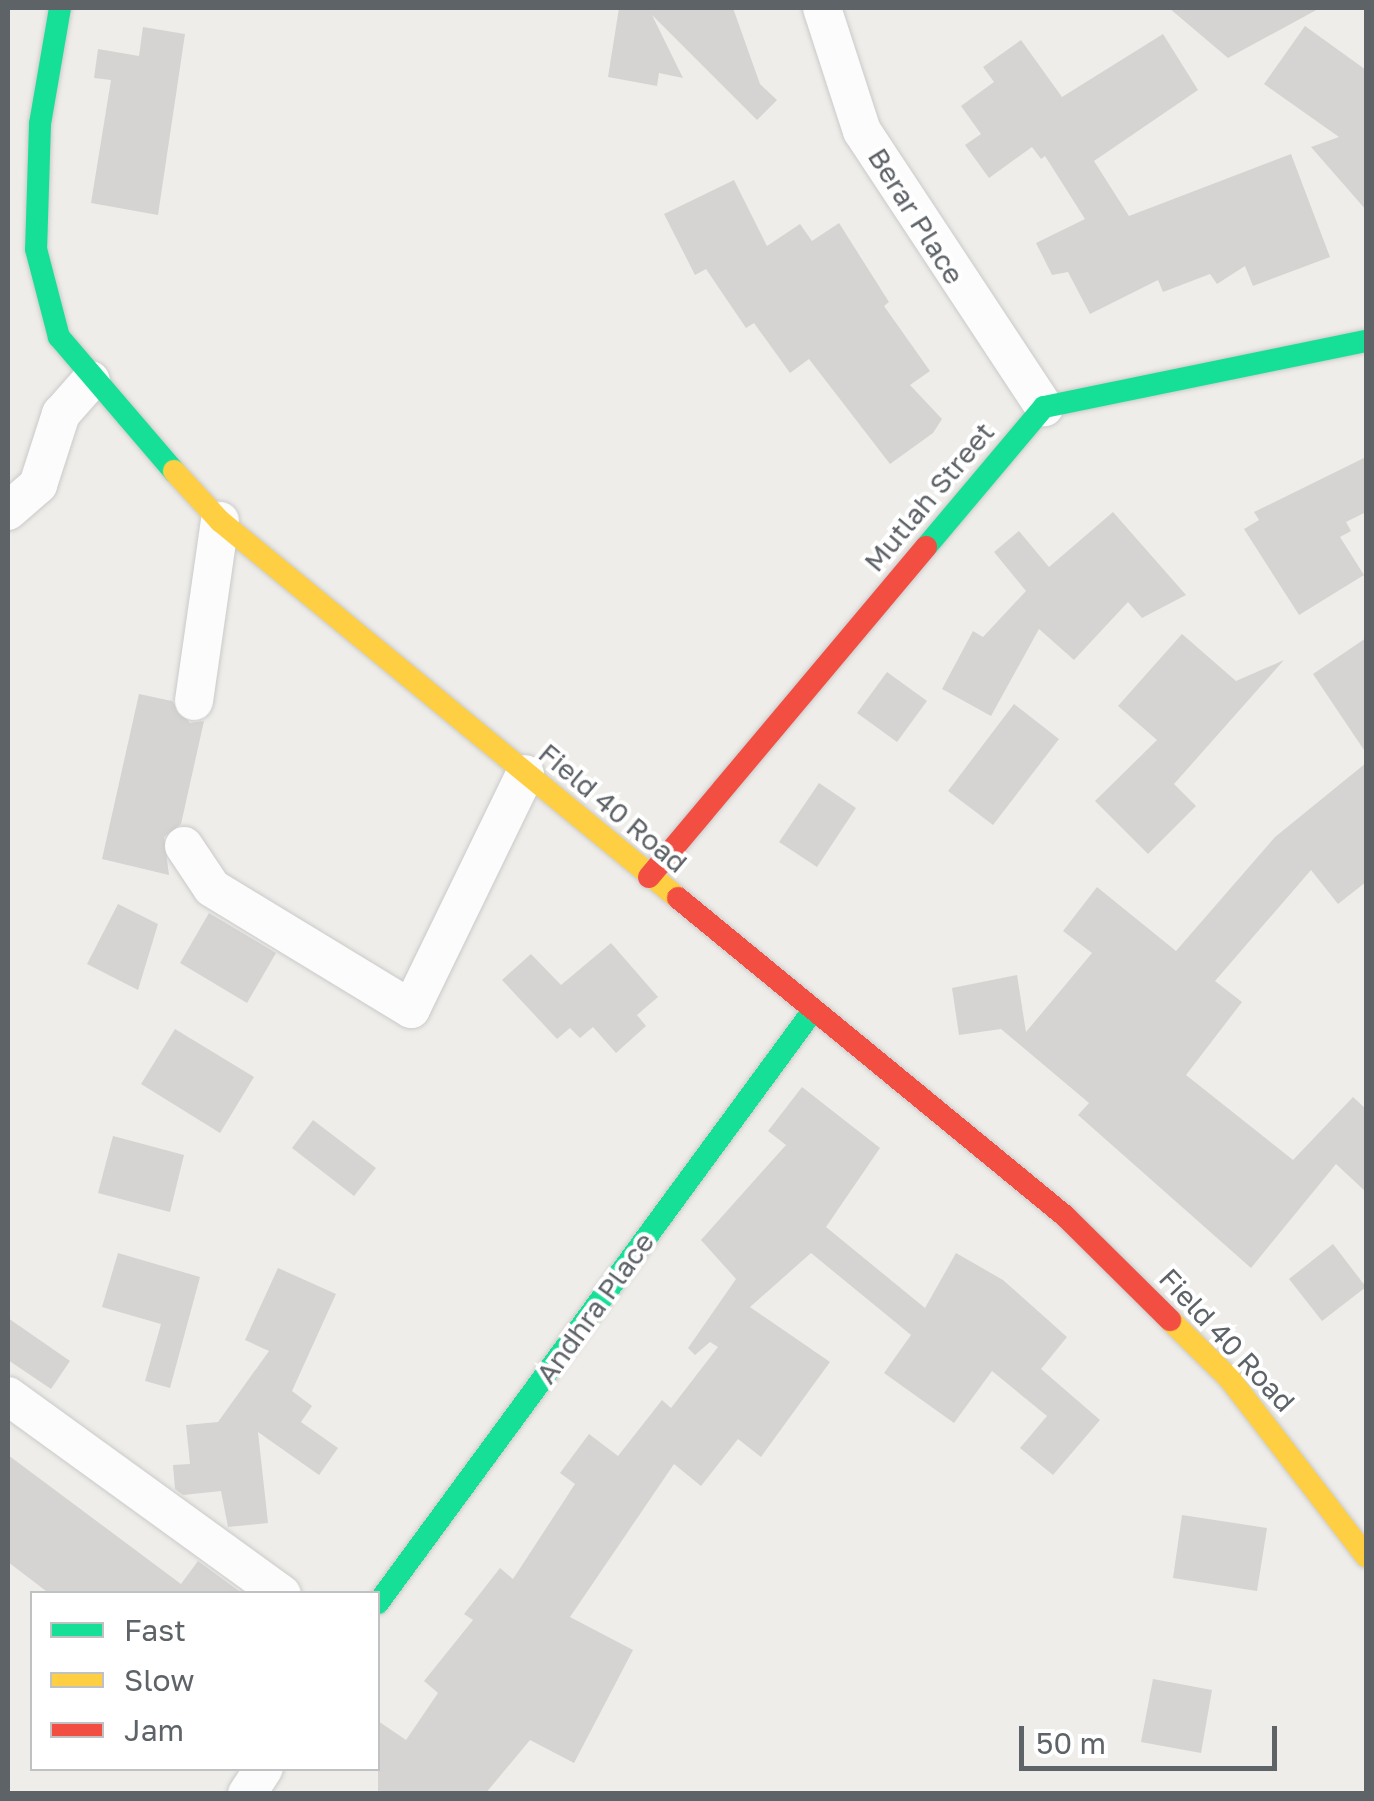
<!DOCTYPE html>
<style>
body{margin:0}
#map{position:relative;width:1374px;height:1801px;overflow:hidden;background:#eeede9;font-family:"Golos Text",sans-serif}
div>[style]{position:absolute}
.building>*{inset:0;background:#d5d4d2}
.roads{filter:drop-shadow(0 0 2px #cacaca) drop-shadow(0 0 2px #cacaca)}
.street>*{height:38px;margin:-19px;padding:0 19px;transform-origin:19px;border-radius:19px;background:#fcfcfc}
.fast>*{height:22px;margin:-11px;padding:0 11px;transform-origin:11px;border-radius:11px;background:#16e098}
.slow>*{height:22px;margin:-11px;padding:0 11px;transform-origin:11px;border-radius:11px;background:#ffcf43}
.jam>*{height:22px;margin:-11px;padding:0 11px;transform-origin:11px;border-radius:11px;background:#f24e42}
span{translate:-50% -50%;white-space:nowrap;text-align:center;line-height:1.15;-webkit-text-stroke:8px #fff;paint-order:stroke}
.street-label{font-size:28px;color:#5e6368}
.frame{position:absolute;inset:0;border:10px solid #5e6368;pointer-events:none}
.legend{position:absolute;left:30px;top:1591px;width:350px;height:180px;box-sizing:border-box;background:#fff;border:2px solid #bfc1c3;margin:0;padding:12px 18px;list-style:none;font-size:30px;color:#5e6368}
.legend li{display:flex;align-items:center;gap:20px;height:50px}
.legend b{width:50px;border:2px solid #bfc1c3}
.scale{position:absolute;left:1019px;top:1726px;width:258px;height:45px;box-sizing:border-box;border:5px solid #5e6368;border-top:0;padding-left:12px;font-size:30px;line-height:35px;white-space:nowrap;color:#5e6368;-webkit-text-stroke:8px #fff;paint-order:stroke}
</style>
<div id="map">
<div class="building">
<div style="clip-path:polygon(619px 8px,733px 8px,760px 84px,777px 100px,757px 120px,652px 15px,683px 78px,659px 73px,657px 86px,608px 77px)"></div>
<div style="clip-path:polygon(1169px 8px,1320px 8px,1228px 58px)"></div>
<div style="clip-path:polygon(1305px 26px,1366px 70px,1366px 210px,1311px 147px,1339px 137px,1264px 84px)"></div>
<div style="clip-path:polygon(143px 27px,185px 34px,158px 215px,91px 203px,111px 80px,94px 78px,98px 49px,139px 56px)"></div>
<div style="clip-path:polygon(1163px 34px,1198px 90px,1094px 161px,1129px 216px,1291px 154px,1330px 257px,1253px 286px,1245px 266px,1217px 284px,1210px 274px,1163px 292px,1158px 280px,1090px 314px,1068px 272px,1052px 275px,1036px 243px,1085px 219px,1045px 156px,1041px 159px,1032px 147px,989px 178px,965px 145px,981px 134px,961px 106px,994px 82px,983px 67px,1021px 40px,1062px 97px)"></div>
<div style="clip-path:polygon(734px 180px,767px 246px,800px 224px,812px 241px,839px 223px,889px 302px,884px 306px,930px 371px,910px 385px,942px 419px,933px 433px,890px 464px,809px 359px,790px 373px,754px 323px,746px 328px,706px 269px,695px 275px,664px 214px)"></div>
<div style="clip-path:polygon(1366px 457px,1366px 512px,1346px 522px,1351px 531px,1340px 537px,1364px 575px,1299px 615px,1244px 529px,1259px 520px,1254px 512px)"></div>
<div style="clip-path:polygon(1113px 512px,1186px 595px,1142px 618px,1128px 602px,1074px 660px,1039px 629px,991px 716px,942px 689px,973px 631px,983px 637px,1026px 591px,994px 552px,1019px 531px,1049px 567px)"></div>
<div style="clip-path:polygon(1182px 634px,1236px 681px,1284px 660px,1174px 784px,1196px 806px,1148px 854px,1095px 801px,1157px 740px,1118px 706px)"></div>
<div style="clip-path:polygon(1366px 638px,1366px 753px,1313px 674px)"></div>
<div style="clip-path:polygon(887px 672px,927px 701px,897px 742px,857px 713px)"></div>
<div style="clip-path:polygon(139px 694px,172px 701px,190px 723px,204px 721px,181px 824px,164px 837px,169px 875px,102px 859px)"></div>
<div style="clip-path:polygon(1014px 704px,1059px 739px,993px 825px,948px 791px)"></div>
<div style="clip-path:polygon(1366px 763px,1366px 882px,1338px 904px,1311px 870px,1215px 981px,1242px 1002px,1186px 1075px,1293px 1160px,1353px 1097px,1366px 1109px,1366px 1192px,1336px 1164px,1251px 1268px,1078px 1115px,1089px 1103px,1001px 1029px,959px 1035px,952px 988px,1017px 975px,1026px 1032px,1092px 953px,1063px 931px,1097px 887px,1176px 951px,1275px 837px)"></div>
<div style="clip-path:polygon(819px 783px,856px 808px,817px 867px,779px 842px)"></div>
<div style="clip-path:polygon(118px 904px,158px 924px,138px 990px,87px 964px)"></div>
<div style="clip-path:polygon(209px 913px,276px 953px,247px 1003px,180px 963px)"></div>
<div style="clip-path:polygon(611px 943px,658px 997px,637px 1015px,646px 1026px,616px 1053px,593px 1027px,580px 1038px,570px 1028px,557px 1039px,502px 980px,531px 954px,561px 985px)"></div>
<div style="clip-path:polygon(175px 1029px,254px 1077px,220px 1133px,141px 1084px)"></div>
<div style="clip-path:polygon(802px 1087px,880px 1148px,826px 1227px,925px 1308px,956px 1253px,1003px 1280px,1067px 1337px,1041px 1369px,1100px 1420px,1053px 1475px,1020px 1448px,1047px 1416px,992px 1371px,954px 1423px,884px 1373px,911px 1335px,811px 1253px,750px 1307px,830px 1362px,761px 1457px,738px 1439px,701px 1486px,674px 1464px,570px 1617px,633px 1650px,574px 1763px,530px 1740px,485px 1794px,378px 1794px,378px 1721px,406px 1740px,438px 1693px,424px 1681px,473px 1620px,464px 1614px,500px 1568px,513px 1579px,575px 1484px,560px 1473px,589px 1434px,618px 1456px,662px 1400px,671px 1408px,718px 1347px,710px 1342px,695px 1355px,688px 1348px,736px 1279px,701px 1240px,786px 1145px,768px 1131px)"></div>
<div style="clip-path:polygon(313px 1120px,376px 1168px,354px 1196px,292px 1148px)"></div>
<div style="clip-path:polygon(113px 1136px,184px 1155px,170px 1212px,98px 1193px)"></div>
<div style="clip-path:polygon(1333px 1244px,1366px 1287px,1322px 1321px,1289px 1279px)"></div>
<div style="clip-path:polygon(118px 1253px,200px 1277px,170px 1388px,145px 1381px,161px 1324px,102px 1307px)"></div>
<div style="clip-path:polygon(278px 1268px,336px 1294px,292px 1391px,312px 1406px,301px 1422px,338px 1448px,319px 1475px,258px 1432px,268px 1523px,228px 1527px,221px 1491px,183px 1495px,175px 1489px,173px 1465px,190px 1464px,186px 1425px,218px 1422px,269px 1351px,245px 1340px)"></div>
<div style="clip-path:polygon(8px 1318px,70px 1361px,51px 1389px,8px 1360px)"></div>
<div style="clip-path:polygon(8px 1455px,181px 1584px,198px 1561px,243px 1594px,50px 1594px,8px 1562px)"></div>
<div style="clip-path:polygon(1182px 1515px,1267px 1528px,1257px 1591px,1173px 1578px)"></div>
<div style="clip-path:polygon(1153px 1679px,1212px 1690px,1201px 1753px,1141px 1742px)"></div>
</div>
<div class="roads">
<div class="street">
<div style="left:822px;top:8px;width:129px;rotate:72deg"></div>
<div style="left:862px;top:131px;width:331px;rotate:56.6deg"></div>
<div style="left:8px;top:511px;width:40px;rotate:-41deg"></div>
<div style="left:38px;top:485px;width:75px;rotate:-72.1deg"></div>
<div style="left:61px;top:414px;width:45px;rotate:-48.6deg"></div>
<div style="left:194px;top:701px;width:182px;rotate:-81.8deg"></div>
<div style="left:184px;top:846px;width:50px;rotate:56.3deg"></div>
<div style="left:212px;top:888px;width:233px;rotate:31.3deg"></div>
<div style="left:411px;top:1009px;width:261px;rotate:-64.1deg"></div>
<div style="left:8px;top:1396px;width:338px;rotate:35.9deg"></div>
<div style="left:247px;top:1794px;width:31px;rotate:-57deg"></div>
</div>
<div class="fast">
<div style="left:60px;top:8px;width:118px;rotate:99.8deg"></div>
<div style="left:40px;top:124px;width:125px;rotate:91.8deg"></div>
<div style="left:36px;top:249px;width:91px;rotate:75.4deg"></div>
<div style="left:59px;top:337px;width:177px;rotate:49.4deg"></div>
<div style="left:926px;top:547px;width:183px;rotate:-49.9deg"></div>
<div style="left:1044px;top:407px;width:329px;rotate:-11.6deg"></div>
<div style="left:378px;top:1603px;width:733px;rotate:-53.71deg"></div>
</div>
<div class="slow">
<div style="left:174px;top:471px;width:68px;rotate:47.4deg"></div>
<div style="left:220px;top:521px;width:593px;rotate:39.46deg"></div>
<div style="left:1170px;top:1320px;width:83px;rotate:44.5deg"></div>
<div style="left:1229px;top:1378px;width:225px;rotate:52.4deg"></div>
</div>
<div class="jam">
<div style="left:649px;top:877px;width:431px;rotate:-50deg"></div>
<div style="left:678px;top:898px;width:501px;rotate:39.41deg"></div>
<div style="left:1065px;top:1216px;width:148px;rotate:44.7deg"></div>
</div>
</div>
<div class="street-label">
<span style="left:916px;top:216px;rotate:58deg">Berar Place</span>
<span style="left:929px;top:497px;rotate:-50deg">Mutlah Street</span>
<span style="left:613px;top:808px;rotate:40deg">Field 40 Road</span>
<span style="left:595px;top:1308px;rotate:-54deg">Andhra Place</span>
<span style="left:1227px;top:1340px;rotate:47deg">Field 40 Road</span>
</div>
<div class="frame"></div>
<ul class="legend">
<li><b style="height:12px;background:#16e098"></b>Fast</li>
<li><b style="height:12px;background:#ffcf43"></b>Slow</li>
<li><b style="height:12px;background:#f24e42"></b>Jam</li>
</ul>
<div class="scale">50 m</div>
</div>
